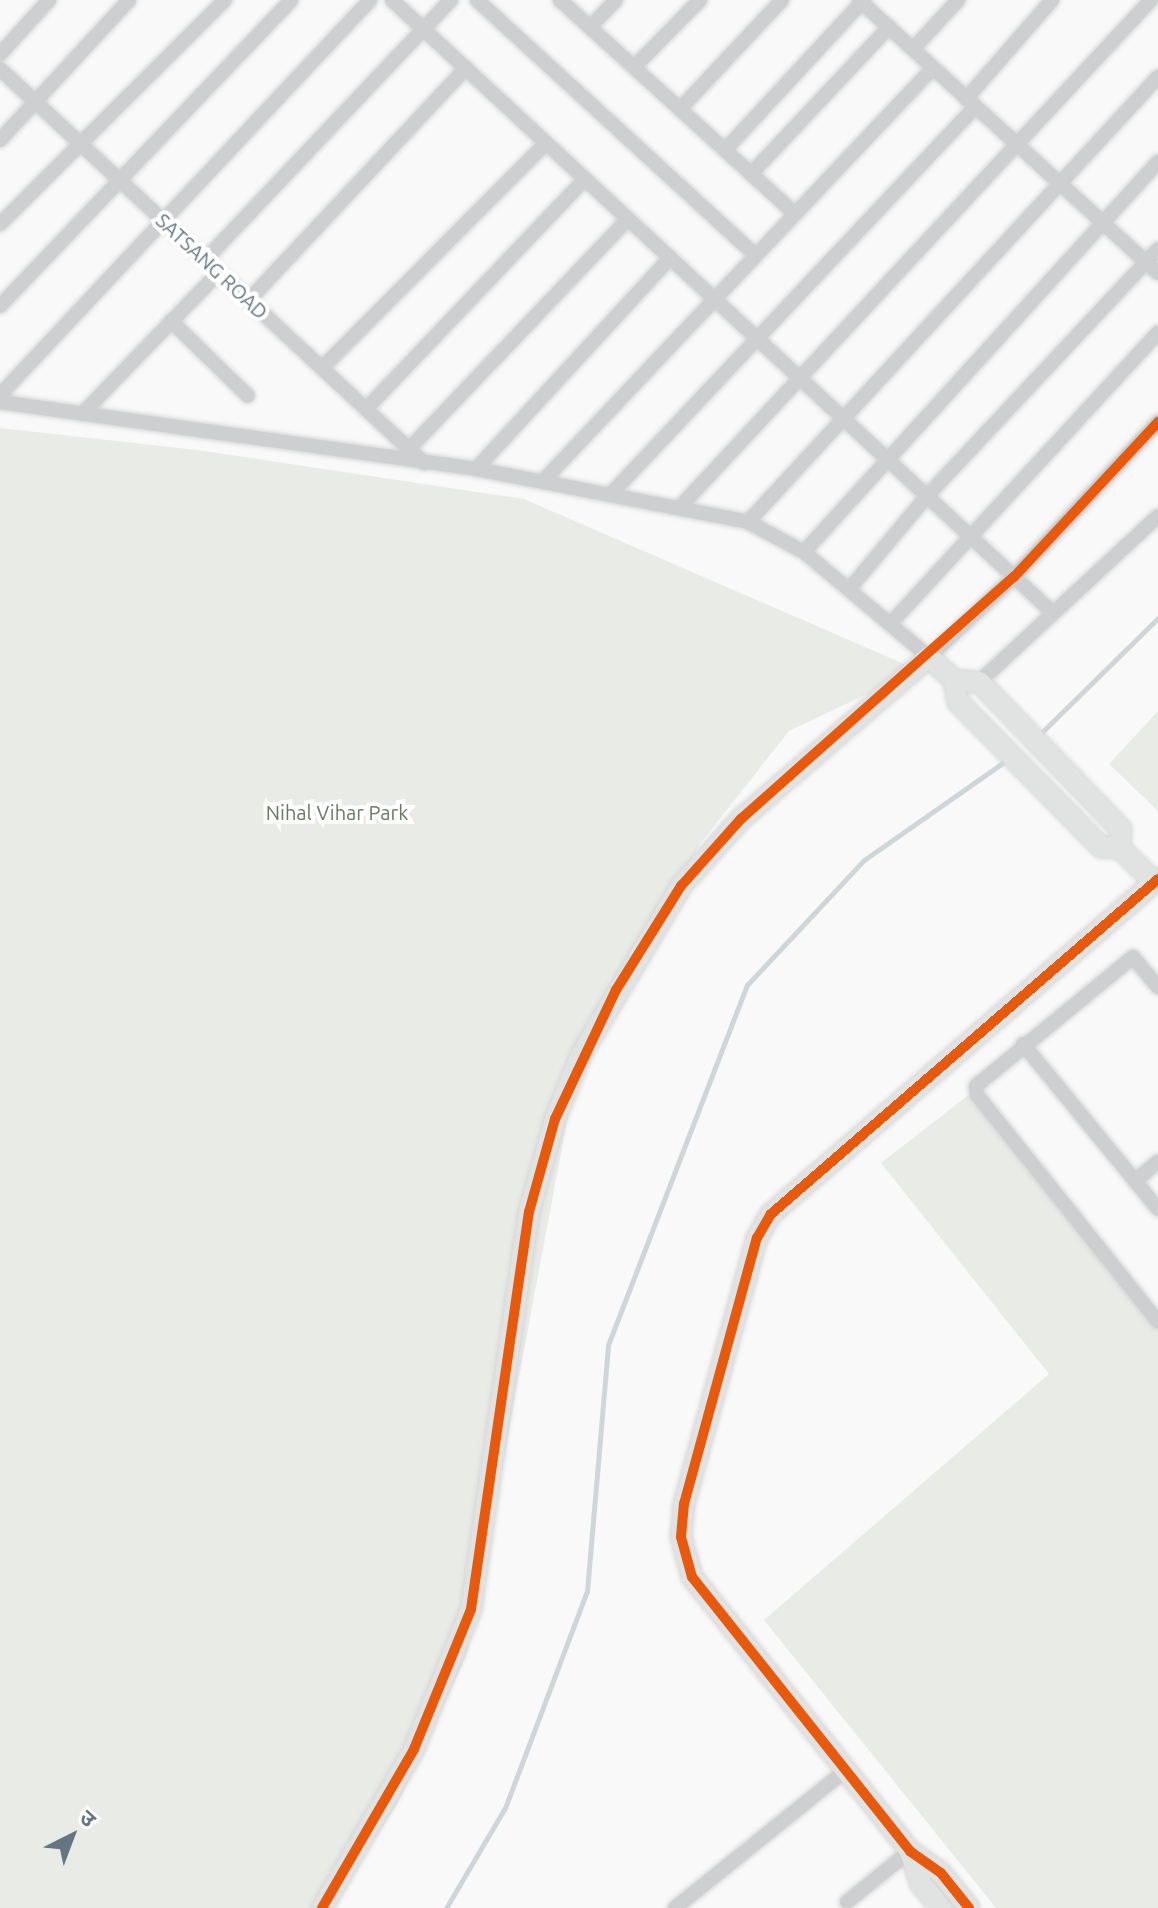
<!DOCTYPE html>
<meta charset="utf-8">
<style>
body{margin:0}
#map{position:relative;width:1158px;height:1908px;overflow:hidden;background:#f9f9f9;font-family:Ubuntu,"Noto Sans Devanagari",sans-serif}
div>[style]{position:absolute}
.green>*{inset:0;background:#e8ebe6}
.stream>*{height:5px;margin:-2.5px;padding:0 2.5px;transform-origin:2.5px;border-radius:2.5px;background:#ced6d9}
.roads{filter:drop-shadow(0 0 2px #d5d6d7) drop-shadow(0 0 2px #d5d6d7)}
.street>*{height:14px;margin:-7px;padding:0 7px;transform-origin:7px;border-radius:7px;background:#cecfd0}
.secondary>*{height:20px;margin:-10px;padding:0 10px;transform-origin:10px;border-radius:10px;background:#e1e2e2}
.cycleway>*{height:10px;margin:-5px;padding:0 5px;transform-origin:5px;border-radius:5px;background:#e8590c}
span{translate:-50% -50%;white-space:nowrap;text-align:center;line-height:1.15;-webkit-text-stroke:8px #fff;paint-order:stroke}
.street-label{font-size:20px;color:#657683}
.park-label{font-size:20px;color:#687a64}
.north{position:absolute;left:32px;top:1796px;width:80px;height:80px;-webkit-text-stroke:6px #fff;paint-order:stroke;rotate:42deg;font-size:22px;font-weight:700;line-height:32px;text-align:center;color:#657683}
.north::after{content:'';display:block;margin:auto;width:28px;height:36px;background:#657683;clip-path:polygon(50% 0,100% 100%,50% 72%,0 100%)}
</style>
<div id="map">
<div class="green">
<div style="clip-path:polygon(0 428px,197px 450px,524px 499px,918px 670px,789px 731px,700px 844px,574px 1083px,467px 1655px,396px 1807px,327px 1908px,0 1908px)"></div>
<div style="clip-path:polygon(1158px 711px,1158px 811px,1109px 764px)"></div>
<div style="clip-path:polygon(975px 1090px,1158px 1316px,1158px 1908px,996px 1908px,764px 1620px,1049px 1374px,881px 1163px)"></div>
</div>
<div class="stream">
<div style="left:1037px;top:737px;width:170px;rotate:-44.5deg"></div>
<div style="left:446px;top:1908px;width:116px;rotate:-59.5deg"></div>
<div style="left:505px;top:1808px;width:232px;rotate:-69.3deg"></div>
<div style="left:587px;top:1591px;width:247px;rotate:-85.1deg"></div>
<div style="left:608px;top:1345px;width:386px;rotate:-68.9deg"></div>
<div style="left:747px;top:985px;width:171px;rotate:-46.9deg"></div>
<div style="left:864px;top:860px;width:174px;rotate:-35deg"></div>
</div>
<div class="roads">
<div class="street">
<div style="left:392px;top:0;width:901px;rotate:42.84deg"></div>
<div style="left:477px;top:0;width:377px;rotate:42.5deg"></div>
<div style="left:560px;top:0;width:318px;rotate:42.3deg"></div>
<div style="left:859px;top:0;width:405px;rotate:42.4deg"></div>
<div style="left:590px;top:27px;width:37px;rotate:-46deg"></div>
<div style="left:913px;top:49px;width:67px;rotate:-47.4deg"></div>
<div style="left:0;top:54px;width:73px;rotate:-47.8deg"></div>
<div style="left:634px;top:67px;width:94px;rotate:-45.4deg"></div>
<div style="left:0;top:69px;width:579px;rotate:42.9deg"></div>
<div style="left:966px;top:99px;width:131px;rotate:-49deg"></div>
<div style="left:680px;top:109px;width:149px;rotate:-46.9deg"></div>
<div style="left:0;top:140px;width:190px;rotate:-47.3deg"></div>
<div style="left:725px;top:150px;width:205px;rotate:-47.2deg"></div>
<div style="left:751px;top:174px;width:202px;rotate:-46.8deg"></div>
<div style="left:0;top:224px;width:317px;rotate:-44.9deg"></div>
<div style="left:205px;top:260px;width:358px;rotate:-46.6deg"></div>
<div style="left:249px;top:300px;width:318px;rotate:-46.9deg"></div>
<div style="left:0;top:306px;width:422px;rotate:-46.4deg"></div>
<div style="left:171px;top:321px;width:107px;rotate:44.2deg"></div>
<div style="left:322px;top:368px;width:317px;rotate:-45.1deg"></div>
<div style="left:0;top:395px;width:541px;rotate:-46.87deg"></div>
<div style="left:0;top:402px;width:481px;rotate:8deg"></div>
<div style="left:476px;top:469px;width:277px;rotate:11deg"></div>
<div style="left:748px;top:522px;width:64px;rotate:28.2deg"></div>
<div style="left:804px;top:552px;width:163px;rotate:40deg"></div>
<div style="left:929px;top:657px;width:117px;rotate:-43.3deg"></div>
<div style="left:1014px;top:577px;width:212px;rotate:-47.1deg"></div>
<div style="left:366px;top:409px;width:318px;rotate:-46.4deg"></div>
<div style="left:82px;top:414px;width:197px;rotate:-46deg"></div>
<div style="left:409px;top:449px;width:318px;rotate:-46.4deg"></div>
<div style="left:476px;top:469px;width:287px;rotate:-47.4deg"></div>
<div style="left:543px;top:481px;width:568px;rotate:-46.64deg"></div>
<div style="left:611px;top:494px;width:531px;rotate:-46.75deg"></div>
<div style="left:680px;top:507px;width:692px;rotate:-47.11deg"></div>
<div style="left:748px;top:522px;width:605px;rotate:-47.34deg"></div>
<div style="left:804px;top:552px;width:527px;rotate:-47.77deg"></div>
<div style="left:851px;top:587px;width:119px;rotate:-50.1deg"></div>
<div style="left:927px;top:496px;width:338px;rotate:-46.9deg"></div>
<div style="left:892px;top:622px;width:393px;rotate:-47.4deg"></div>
<div style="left:979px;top:682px;width:244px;rotate:-42.8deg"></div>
<div style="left:1158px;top:987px;width:39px;rotate:-130deg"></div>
<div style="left:1133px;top:957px;width:203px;rotate:140.6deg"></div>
<div style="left:976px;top:1086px;width:9px;rotate:84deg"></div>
<div style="left:977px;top:1095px;width:290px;rotate:51.4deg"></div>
<div style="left:1023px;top:1044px;width:213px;rotate:50.7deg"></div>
<div style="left:1135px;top:1181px;width:30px;rotate:-40deg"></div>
<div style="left:847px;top:1902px;width:81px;rotate:-39deg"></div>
<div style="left:675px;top:1908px;width:220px;rotate:-38.9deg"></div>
</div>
<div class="secondary">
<div style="left:954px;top:680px;width:25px;rotate:5deg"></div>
<div style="left:979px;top:682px;width:17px;rotate:45deg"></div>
<div style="left:991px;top:694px;width:187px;rotate:46.1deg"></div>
<div style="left:1121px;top:829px;width:19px;rotate:93deg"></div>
<div style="left:910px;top:1851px;width:35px;rotate:72deg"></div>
<div style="left:921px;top:1884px;width:31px;rotate:50deg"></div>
<div style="left:322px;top:1908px;width:184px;rotate:-59.9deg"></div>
<div style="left:414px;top:1749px;width:151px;rotate:-67.8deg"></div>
<div style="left:471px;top:1609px;width:401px;rotate:-81.7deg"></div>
<div style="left:529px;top:1212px;width:97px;rotate:-74.4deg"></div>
<div style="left:555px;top:1119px;width:71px;rotate:-67.8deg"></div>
<div style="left:582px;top:1053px;width:194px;rotate:-59.3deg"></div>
<div style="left:681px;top:886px;width:90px;rotate:-48.2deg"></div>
<div style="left:741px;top:819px;width:248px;rotate:-40.8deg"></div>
<div style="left:929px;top:657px;width:34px;rotate:43deg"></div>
<div style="left:954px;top:680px;width:22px;rotate:80deg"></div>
<div style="left:958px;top:702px;width:204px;rotate:45.4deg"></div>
<div style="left:1101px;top:847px;width:19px;rotate:3deg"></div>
<div style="left:1120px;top:848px;width:48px;rotate:45deg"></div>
<div style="left:969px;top:1908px;width:45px;rotate:-128.7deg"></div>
<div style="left:941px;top:1873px;width:38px;rotate:-145deg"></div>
<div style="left:910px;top:1851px;width:350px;rotate:-128.5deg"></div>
<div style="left:692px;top:1577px;width:41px;rotate:-105.4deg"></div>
<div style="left:681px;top:1537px;width:33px;rotate:-85deg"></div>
<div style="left:684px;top:1504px;width:276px;rotate:-74.7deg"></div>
<div style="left:757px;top:1238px;width:28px;rotate:-60deg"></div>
<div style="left:771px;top:1214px;width:512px;rotate:-40.88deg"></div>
</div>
</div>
<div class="cycleway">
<div style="left:322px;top:1908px;width:184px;rotate:-59.9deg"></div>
<div style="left:414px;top:1749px;width:151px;rotate:-67.8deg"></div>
<div style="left:471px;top:1609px;width:401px;rotate:-81.7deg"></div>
<div style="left:529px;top:1212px;width:97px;rotate:-74.4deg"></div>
<div style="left:555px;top:1119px;width:143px;rotate:-64.7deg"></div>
<div style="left:616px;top:990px;width:123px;rotate:-58deg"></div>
<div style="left:681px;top:886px;width:90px;rotate:-48.2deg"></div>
<div style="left:741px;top:819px;width:365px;rotate:-41.6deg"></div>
<div style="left:1014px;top:577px;width:212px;rotate:-47.1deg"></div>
<div style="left:969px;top:1908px;width:45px;rotate:-128.7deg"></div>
<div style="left:941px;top:1873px;width:38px;rotate:-145deg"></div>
<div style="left:910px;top:1851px;width:350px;rotate:-128.5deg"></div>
<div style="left:692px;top:1577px;width:41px;rotate:-105.4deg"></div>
<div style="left:681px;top:1537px;width:33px;rotate:-85deg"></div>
<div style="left:684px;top:1504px;width:276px;rotate:-74.7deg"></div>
<div style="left:757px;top:1238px;width:28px;rotate:-60deg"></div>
<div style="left:771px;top:1214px;width:512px;rotate:-40.88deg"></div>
</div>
<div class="street-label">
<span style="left:212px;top:266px;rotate:43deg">SATSANG ROAD</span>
</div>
<div class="park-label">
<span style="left:337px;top:812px">Nihal Vihar Park</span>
</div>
<div class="north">उ</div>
</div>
